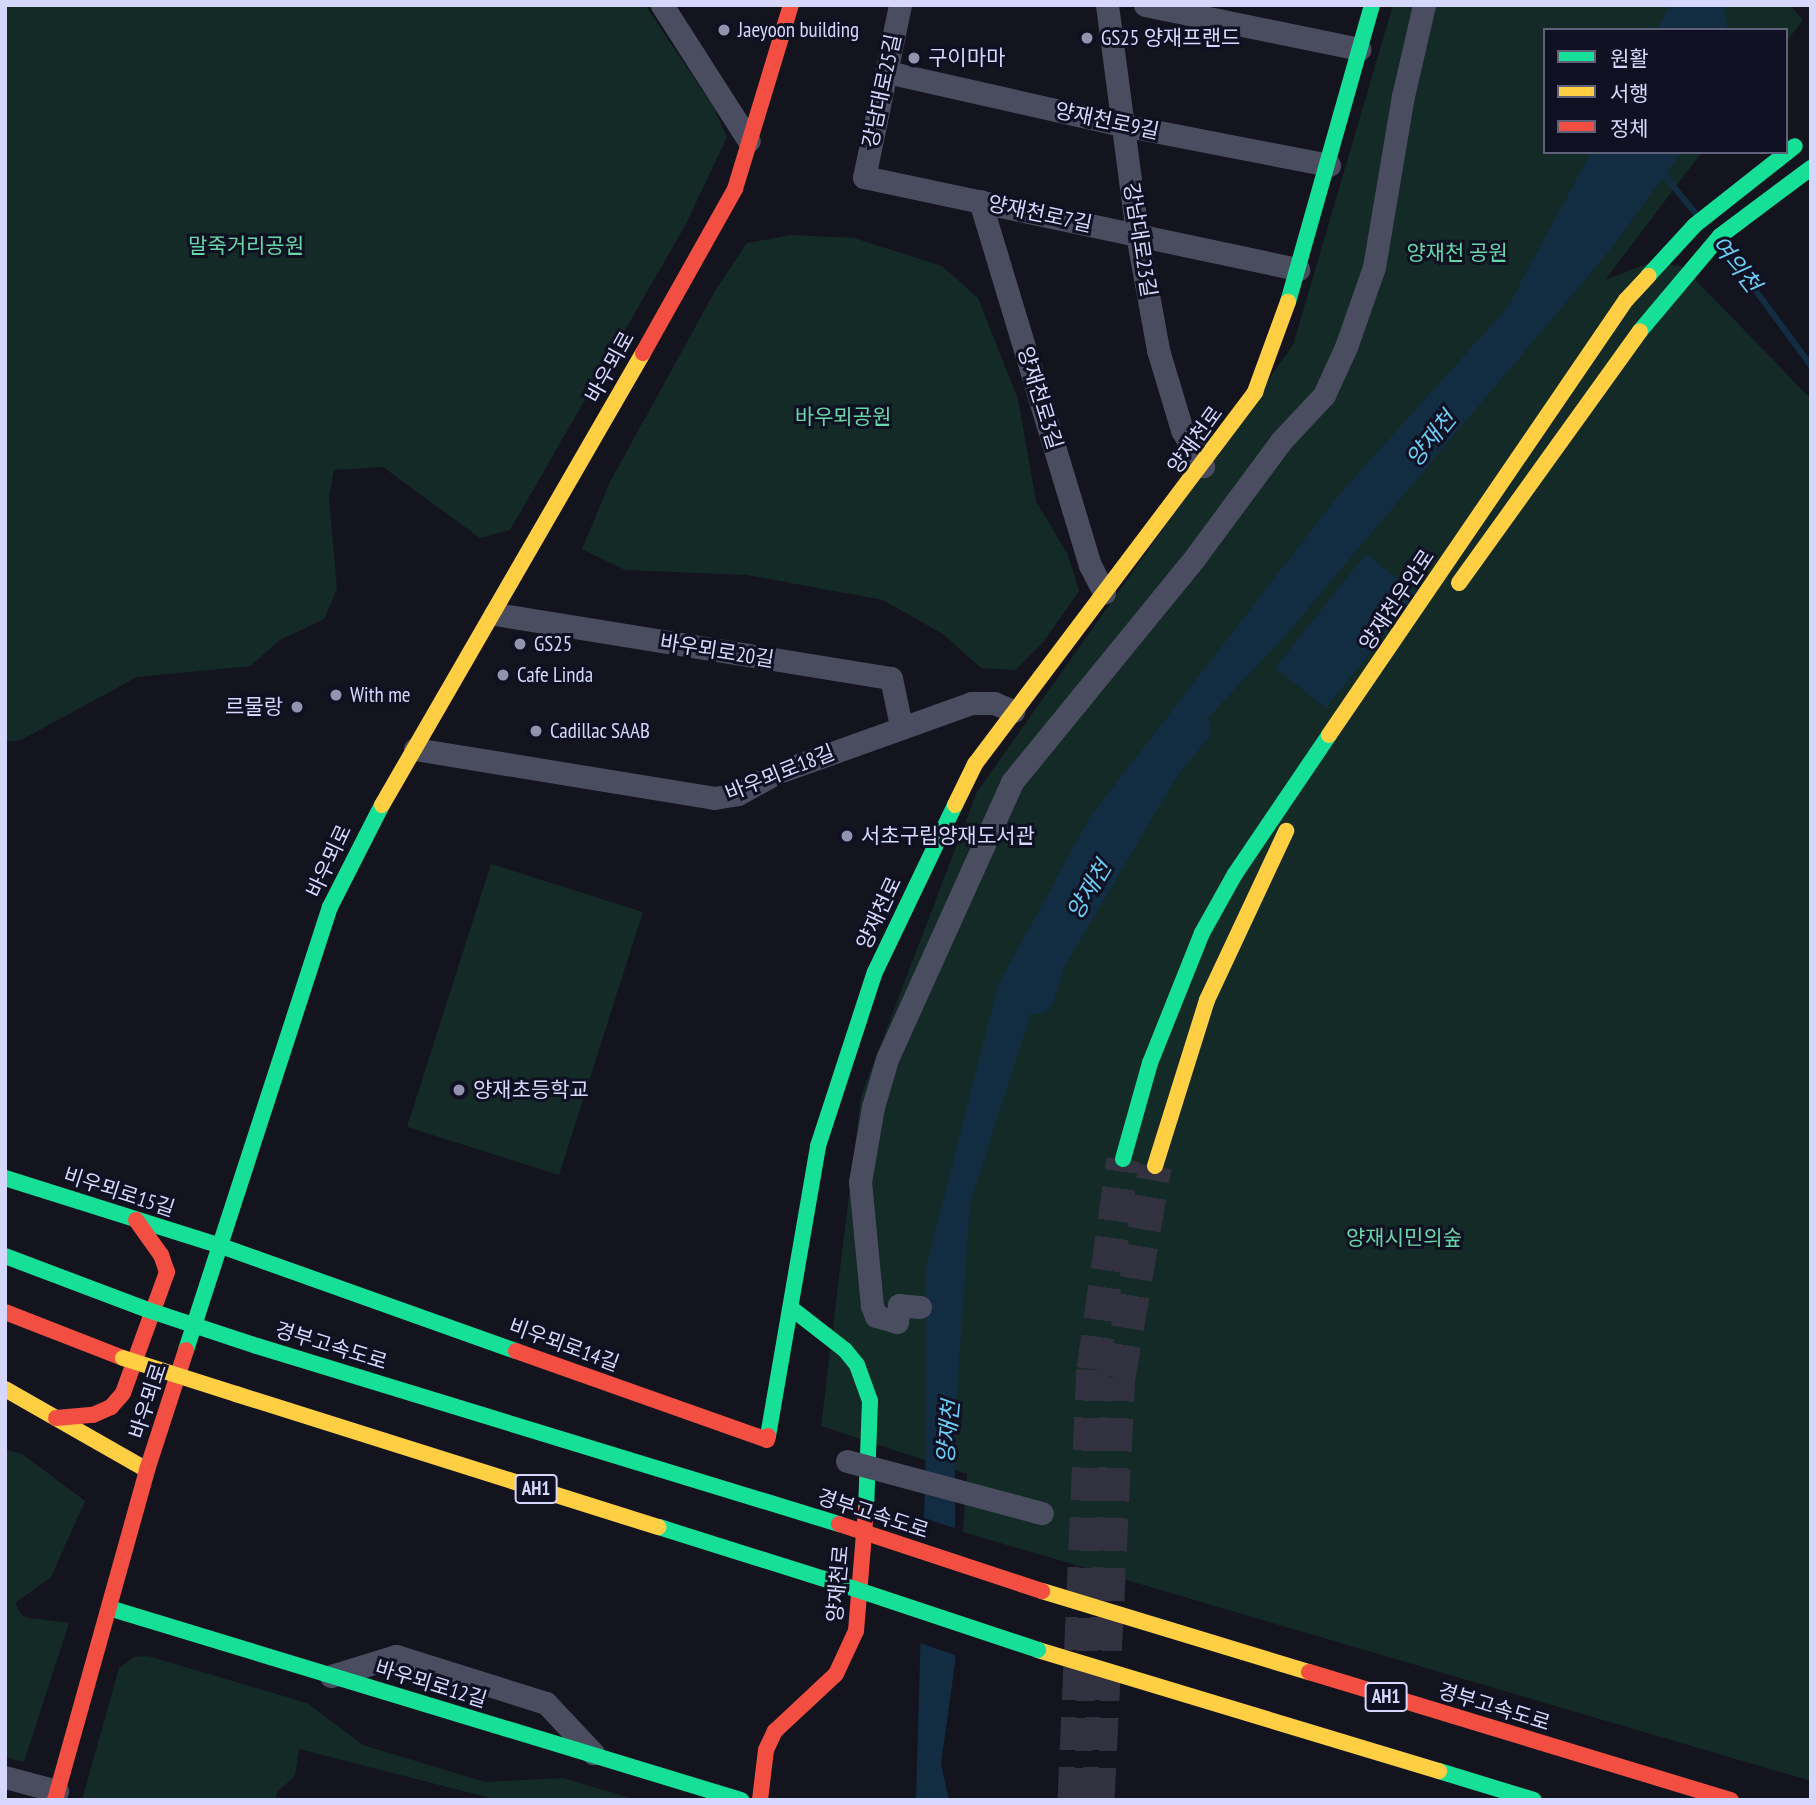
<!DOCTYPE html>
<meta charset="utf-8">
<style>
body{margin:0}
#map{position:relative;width:1816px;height:1805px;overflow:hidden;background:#14141f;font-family:"PT Sans Narrow","Noto Sans KR",sans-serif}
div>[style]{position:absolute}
.green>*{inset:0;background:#132a26}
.water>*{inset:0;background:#122d42}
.pier>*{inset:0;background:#14141f}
.stream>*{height:6px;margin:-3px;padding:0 3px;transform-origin:3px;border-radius:3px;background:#122d42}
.river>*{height:35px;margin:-17.5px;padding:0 17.5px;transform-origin:17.5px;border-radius:17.5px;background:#122d42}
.secondary-tunnel>*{height:33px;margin-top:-16.5px;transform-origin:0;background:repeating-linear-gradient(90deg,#313140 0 33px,transparent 0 50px)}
.street>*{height:23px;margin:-11.5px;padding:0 11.5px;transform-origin:11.5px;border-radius:11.5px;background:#4a4d5f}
.fast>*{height:16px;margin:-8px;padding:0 8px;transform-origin:8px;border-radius:8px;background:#16e098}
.slow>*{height:16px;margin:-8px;padding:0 8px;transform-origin:8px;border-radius:8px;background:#ffcf43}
.jam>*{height:16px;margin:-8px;padding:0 8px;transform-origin:8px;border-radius:8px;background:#f24e42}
.street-bridge>*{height:23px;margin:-11.5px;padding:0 11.5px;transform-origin:11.5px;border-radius:11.5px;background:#4a4d5f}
.fast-bridge>*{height:16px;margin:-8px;padding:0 8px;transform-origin:8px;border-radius:8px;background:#16e098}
.slow-bridge>*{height:16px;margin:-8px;padding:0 8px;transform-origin:8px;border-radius:8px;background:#ffcf43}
.jam-bridge>*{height:16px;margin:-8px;padding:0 8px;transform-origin:8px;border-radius:8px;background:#f24e42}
.dots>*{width:19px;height:19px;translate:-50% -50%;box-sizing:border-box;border:4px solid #101023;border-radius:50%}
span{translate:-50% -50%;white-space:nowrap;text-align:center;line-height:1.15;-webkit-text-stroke:6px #101023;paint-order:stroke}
.shield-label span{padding:2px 5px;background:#101023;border:2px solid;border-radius:5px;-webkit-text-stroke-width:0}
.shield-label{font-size:19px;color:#d5d8fc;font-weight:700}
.poi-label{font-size:21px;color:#d5d8fc}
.left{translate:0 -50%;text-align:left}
.right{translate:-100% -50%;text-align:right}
.street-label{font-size:21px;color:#d5d8fc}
.park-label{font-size:21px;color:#66d7a7}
.water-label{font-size:23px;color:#6bcdf4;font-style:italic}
.frame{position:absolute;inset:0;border:7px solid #d5d8fc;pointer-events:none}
.legend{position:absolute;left:1543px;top:28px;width:245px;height:126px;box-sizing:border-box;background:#101023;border:2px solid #5f607a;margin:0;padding:9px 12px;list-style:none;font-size:21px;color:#d5d8fc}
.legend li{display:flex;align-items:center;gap:14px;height:35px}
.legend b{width:35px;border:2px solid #5f607a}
</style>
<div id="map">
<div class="green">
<div style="clip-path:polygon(5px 5px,645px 5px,714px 108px,727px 137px,686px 224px,510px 530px,480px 538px,383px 467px,334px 470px,329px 498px,337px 589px,324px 619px,280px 640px,250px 666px,137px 677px,21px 740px,5px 742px)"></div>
<div style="clip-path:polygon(1393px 5px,1790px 5px,1803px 20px,1786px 42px,1786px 30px,1545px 30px,1545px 152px,1702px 152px,1605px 280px,1649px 263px,1682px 266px,1811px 399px,1811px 1781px,963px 1532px,967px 1474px,821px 1426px,861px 1096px,977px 792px,1293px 345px)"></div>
<div style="clip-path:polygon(791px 235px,854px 238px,942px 266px,978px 298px,1018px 399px,1036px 501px,1068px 555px,1079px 591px,1044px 641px,1015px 670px,981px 668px,943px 634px,883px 600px,747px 575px,625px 570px,582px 549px,610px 482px,715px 291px,747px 243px)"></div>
<div style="clip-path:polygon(491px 864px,643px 912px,559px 1175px,407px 1127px)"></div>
<div style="clip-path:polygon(5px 1449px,22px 1454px,85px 1501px,51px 1577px,15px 1603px,23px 1617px,69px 1623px,24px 1762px,5px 1757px)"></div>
<div style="clip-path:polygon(148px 1656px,307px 1703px,363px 1745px,485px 1782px,563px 1778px,637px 1800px,498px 1800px,299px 1749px,295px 1776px,278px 1791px,275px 1800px,82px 1800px,119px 1668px,134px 1657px)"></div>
</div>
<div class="water">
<div style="clip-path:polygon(1670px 5px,1724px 5px,1727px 30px,1657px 30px)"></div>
<div style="clip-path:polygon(1591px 152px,1682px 152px,1610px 250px,1283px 638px,1162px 766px,1049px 957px,970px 1203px,955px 1421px,955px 1663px,941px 1764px,949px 1800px,916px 1800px,926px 1446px,925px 1273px,998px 985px,1090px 817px,1337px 497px,1507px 308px)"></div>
<div style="clip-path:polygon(1366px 554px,1417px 594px,1326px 708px,1275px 668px)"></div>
</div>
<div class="pier">
<div style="clip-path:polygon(920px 1517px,958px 1529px,958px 1656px,917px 1642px)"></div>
</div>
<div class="stream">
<div style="left:1661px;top:171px;width:55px;rotate:50.9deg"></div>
<div style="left:1723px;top:246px;width:149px;rotate:53.7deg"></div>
</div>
<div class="river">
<div style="left:1036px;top:996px;width:41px;rotate:-71.6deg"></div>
<div style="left:1049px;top:957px;width:222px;rotate:-59.4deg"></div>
<div style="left:1162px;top:766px;width:48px;rotate:-51deg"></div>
</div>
<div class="secondary-tunnel">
<div style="left:1074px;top:1800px;width:431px;rotate:-87.5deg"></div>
<div style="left:1093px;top:1369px;width:212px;rotate:-81.9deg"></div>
<div style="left:1098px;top:1800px;width:424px;rotate:-87.2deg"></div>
<div style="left:1119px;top:1377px;width:214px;rotate:-80.3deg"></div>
</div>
<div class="street">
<div style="left:662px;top:5px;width:161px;rotate:57.4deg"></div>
<div style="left:900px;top:5px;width:176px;rotate:101.8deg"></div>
<div style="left:864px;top:177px;width:444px;rotate:12deg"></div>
<div style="left:1107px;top:5px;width:231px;rotate:82.5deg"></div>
<div style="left:1137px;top:234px;width:118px;rotate:79.7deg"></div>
<div style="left:1158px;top:350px;width:84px;rotate:73.3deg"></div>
<div style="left:1182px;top:430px;width:42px;rotate:59.7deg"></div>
<div style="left:1145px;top:5px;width:219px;rotate:11.6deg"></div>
<div style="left:887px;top:72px;width:242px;rotate:12.7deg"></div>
<div style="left:1123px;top:125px;width:210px;rotate:11deg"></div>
<div style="left:980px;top:201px;width:380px;rotate:73.2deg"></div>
<div style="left:1090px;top:565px;width:31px;rotate:63deg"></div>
<div style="left:495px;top:614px;width:401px;rotate:9.2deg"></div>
<div style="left:891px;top:678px;width:49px;rotate:78.2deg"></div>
<div style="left:415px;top:749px;width:303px;rotate:9.3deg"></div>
<div style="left:714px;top:798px;width:24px;rotate:-9deg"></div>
<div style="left:738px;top:794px;width:43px;rotate:-28.9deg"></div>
<div style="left:776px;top:773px;width:207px;rotate:-19.7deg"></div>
<div style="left:971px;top:703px;width:23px"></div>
<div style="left:994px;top:703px;width:21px;rotate:23deg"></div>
<div style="left:920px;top:1307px;width:21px;rotate:-175deg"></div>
<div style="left:899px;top:1305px;width:17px;rotate:97deg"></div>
<div style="left:897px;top:1322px;width:22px;rotate:-164deg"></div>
<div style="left:876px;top:1316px;width:11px;rotate:-112deg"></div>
<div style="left:872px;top:1306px;width:125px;rotate:-95.5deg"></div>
<div style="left:860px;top:1182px;width:76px;rotate:-80.2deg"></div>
<div style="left:873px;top:1107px;width:50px;rotate:-73.7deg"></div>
<div style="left:887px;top:1059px;width:304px;rotate:-65.7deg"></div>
<div style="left:1012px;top:782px;width:291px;rotate:-50.8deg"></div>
<div style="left:1196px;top:556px;width:143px;rotate:-53.5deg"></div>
<div style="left:1281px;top:441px;width:63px;rotate:-46.9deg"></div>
<div style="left:1324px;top:395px;width:53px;rotate:-65.4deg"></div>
<div style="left:1346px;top:347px;width:85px;rotate:-70.7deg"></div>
<div style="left:1374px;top:267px;width:173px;rotate:-80.4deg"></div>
<div style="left:1403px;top:96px;width:93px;rotate:-77deg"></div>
<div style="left:1008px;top:1504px;width:35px;rotate:15deg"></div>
<div style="left:331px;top:1676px;width:68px;rotate:-17.1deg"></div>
<div style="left:396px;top:1656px;width:157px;rotate:17.4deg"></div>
<div style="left:546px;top:1703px;width:69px;rotate:46.8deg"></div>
<div style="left:5px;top:1777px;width:54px;rotate:15.1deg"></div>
</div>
<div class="fast">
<div style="left:1288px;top:302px;width:309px;rotate:-74.2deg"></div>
<div style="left:1123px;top:1159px;width:100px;rotate:-74.3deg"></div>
<div style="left:1150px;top:1063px;width:140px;rotate:-68.2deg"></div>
<div style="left:1202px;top:933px;width:68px;rotate:-60.8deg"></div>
<div style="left:1235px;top:874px;width:168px;rotate:-55.9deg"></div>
<div style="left:5px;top:1178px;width:226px;rotate:17.5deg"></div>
<div style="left:221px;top:1246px;width:313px;rotate:19.6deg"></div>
<div style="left:5px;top:1256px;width:150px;rotate:20.7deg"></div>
<div style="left:791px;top:1308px;width:68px;rotate:37.9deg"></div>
<div style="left:845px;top:1350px;width:19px;rotate:51deg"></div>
<div style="left:857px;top:1365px;width:38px;rotate:70deg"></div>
<div style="left:870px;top:1401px;width:108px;rotate:92.1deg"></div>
<div style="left:257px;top:1346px;width:609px;rotate:17.01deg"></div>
<div style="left:186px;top:1350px;width:466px;rotate:-72deg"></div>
<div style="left:330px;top:907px;width:114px;rotate:-63deg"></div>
<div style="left:768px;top:1436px;width:294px;rotate:-80.2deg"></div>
<div style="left:818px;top:1146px;width:183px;rotate:-71.9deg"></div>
<div style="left:875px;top:972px;width:185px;rotate:-64.4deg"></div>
<div style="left:659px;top:1527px;width:187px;rotate:17.5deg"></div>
<div style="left:109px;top:1608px;width:661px;rotate:16.9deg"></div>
<div style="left:1439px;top:1771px;width:99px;rotate:17deg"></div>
</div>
<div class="slow">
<div style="left:382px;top:805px;width:522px;rotate:-60deg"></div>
<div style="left:955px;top:805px;width:46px;rotate:-64deg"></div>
<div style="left:975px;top:764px;width:466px;rotate:-53deg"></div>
<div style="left:1255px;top:392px;width:96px;rotate:-69.9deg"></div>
<div style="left:1155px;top:1166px;width:174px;rotate:-72.6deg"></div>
<div style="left:1207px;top:1000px;width:187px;rotate:-64.9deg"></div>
<div style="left:5px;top:1389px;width:163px;rotate:29.7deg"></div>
<div style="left:236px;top:1394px;width:443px;rotate:17.5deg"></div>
<div style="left:1042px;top:1591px;width:279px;rotate:16.9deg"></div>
<div style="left:1038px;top:1650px;width:419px;rotate:16.8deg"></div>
</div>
<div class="jam">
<div style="left:643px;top:353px;width:188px;rotate:-60.7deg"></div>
<div style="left:735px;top:189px;width:192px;rotate:-73.1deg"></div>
<div style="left:5px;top:1312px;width:127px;rotate:21.3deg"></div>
<div style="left:516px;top:1351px;width:266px;rotate:19.5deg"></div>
<div style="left:767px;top:1440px;width:4px;rotate:-76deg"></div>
<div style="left:56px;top:1418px;width:37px;rotate:-5deg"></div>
<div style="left:93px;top:1415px;width:20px;rotate:-24deg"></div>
<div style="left:111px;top:1407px;width:18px;rotate:-49deg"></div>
<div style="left:123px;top:1393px;width:129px;rotate:-70deg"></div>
<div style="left:167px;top:1272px;width:18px;rotate:-109deg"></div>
<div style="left:161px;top:1255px;width:43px;rotate:-125.5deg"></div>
<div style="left:1309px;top:1672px;width:441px;rotate:16.9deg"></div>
<div style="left:55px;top:1800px;width:343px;rotate:-74.4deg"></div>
<div style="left:147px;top:1470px;width:126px;rotate:-72deg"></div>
<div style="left:760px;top:1800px;width:50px;rotate:-83.2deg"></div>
<div style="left:766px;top:1750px;width:21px;rotate:-65deg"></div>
<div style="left:775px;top:1731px;width:83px;rotate:-43.1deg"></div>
<div style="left:836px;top:1674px;width:47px;rotate:-65.1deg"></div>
<div style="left:856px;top:1631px;width:122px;rotate:-85.3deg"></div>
</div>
<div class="street-bridge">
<div style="left:847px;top:1461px;width:167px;rotate:15deg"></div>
</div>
<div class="fast-bridge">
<div style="left:1648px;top:276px;width:69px;rotate:-47.3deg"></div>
<div style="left:1695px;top:225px;width:127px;rotate:-38.3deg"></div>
<div style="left:1640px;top:331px;width:124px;rotate:-49.9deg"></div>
<div style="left:1720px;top:236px;width:114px;rotate:-36.8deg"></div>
<div style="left:145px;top:1309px;width:118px;rotate:18.3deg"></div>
<div style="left:837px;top:1583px;width:212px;rotate:18.4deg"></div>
</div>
<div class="slow-bridge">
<div style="left:1459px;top:583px;width:310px;rotate:-54.3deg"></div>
<div style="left:1329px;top:735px;width:527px;rotate:-55.68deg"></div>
<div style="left:1626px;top:300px;width:33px;rotate:-47deg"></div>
<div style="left:123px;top:1358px;width:119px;rotate:17.7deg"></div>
</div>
<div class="jam-bridge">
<div style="left:839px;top:1524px;width:214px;rotate:18.3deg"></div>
</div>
<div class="dots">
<div style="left:724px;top:30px;background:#9193af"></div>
<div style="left:1087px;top:38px;background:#9193af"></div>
<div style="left:914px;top:58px;background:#9193af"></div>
<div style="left:520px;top:644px;background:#9193af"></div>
<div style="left:503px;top:675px;background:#9193af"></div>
<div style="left:336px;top:695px;background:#9193af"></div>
<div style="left:297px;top:707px;background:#9193af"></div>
<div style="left:536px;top:731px;background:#9193af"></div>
<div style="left:847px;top:836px;background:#9193af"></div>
<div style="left:459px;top:1090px;background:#9193af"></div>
</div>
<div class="shield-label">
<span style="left:536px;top:1489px">AH1</span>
<span style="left:1386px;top:1697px">AH1</span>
</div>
<div class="poi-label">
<span class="left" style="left:738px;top:30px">Jaeyoon building</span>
<span class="left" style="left:1101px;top:38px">GS25 양재프랜드</span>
<span class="left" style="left:928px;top:58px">구이마마</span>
<span class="left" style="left:534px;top:644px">GS25</span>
<span class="left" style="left:517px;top:675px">Cafe Linda</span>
<span class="left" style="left:350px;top:695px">With me</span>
<span class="right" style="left:283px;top:707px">르물랑</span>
<span class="left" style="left:550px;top:731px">Cadillac SAAB</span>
<span class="left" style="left:861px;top:836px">서초구립양재도서관</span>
<span class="left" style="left:473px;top:1090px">양재초등학교</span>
</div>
<div class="street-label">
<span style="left:882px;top:91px;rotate:-78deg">강남대로25길</span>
<span style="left:1107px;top:121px;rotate:12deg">양재천로9길</span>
<span style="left:1040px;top:214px;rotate:12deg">양재천로7길</span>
<span style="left:1140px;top:240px;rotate:81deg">강남대로23길</span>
<span style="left:610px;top:367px;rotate:-61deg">바우뫼로</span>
<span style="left:1040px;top:398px;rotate:73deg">양재천로3길</span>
<span style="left:1195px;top:440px;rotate:-54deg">양재천로</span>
<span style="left:1397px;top:600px;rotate:-56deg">양재천우안로</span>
<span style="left:717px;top:651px;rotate:9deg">바우뫼로20길</span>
<span style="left:780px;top:773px;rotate:-22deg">바우뫼로18길</span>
<span style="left:329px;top:861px;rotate:-65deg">바우뫼로</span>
<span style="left:879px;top:913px;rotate:-65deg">양재천로</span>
<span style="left:119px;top:1192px;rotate:18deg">비우뫼로15길</span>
<span style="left:564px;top:1345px;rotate:20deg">비우뫼로14길</span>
<span style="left:331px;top:1346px;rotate:17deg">경부고속도로</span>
<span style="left:148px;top:1401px;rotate:-72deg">바우뫼로</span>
<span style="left:873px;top:1514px;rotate:18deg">경부고속도로</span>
<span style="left:838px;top:1584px;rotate:-85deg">양재천로</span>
<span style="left:431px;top:1684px;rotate:17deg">바우뫼로12길</span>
<span style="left:1494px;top:1707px;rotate:17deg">경부고속도로</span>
</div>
<div class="park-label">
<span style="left:246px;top:246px">말죽거리공원</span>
<span style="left:1457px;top:253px">양재천 공원</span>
<span style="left:843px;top:417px">바우뫼공원</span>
<span style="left:1404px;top:1238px">양재시민의숲</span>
</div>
<div class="water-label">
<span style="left:1736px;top:264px;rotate:52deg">여의천</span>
<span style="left:1431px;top:439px;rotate:-51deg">양재천</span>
<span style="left:1089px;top:890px;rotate:-59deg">양재천</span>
<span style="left:948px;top:1432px;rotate:-84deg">양재천</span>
</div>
<div class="frame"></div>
<ul class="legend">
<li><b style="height:9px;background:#16e098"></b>원활</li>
<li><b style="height:9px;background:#ffcf43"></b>서행</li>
<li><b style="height:9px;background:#f24e42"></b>정체</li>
</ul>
</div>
